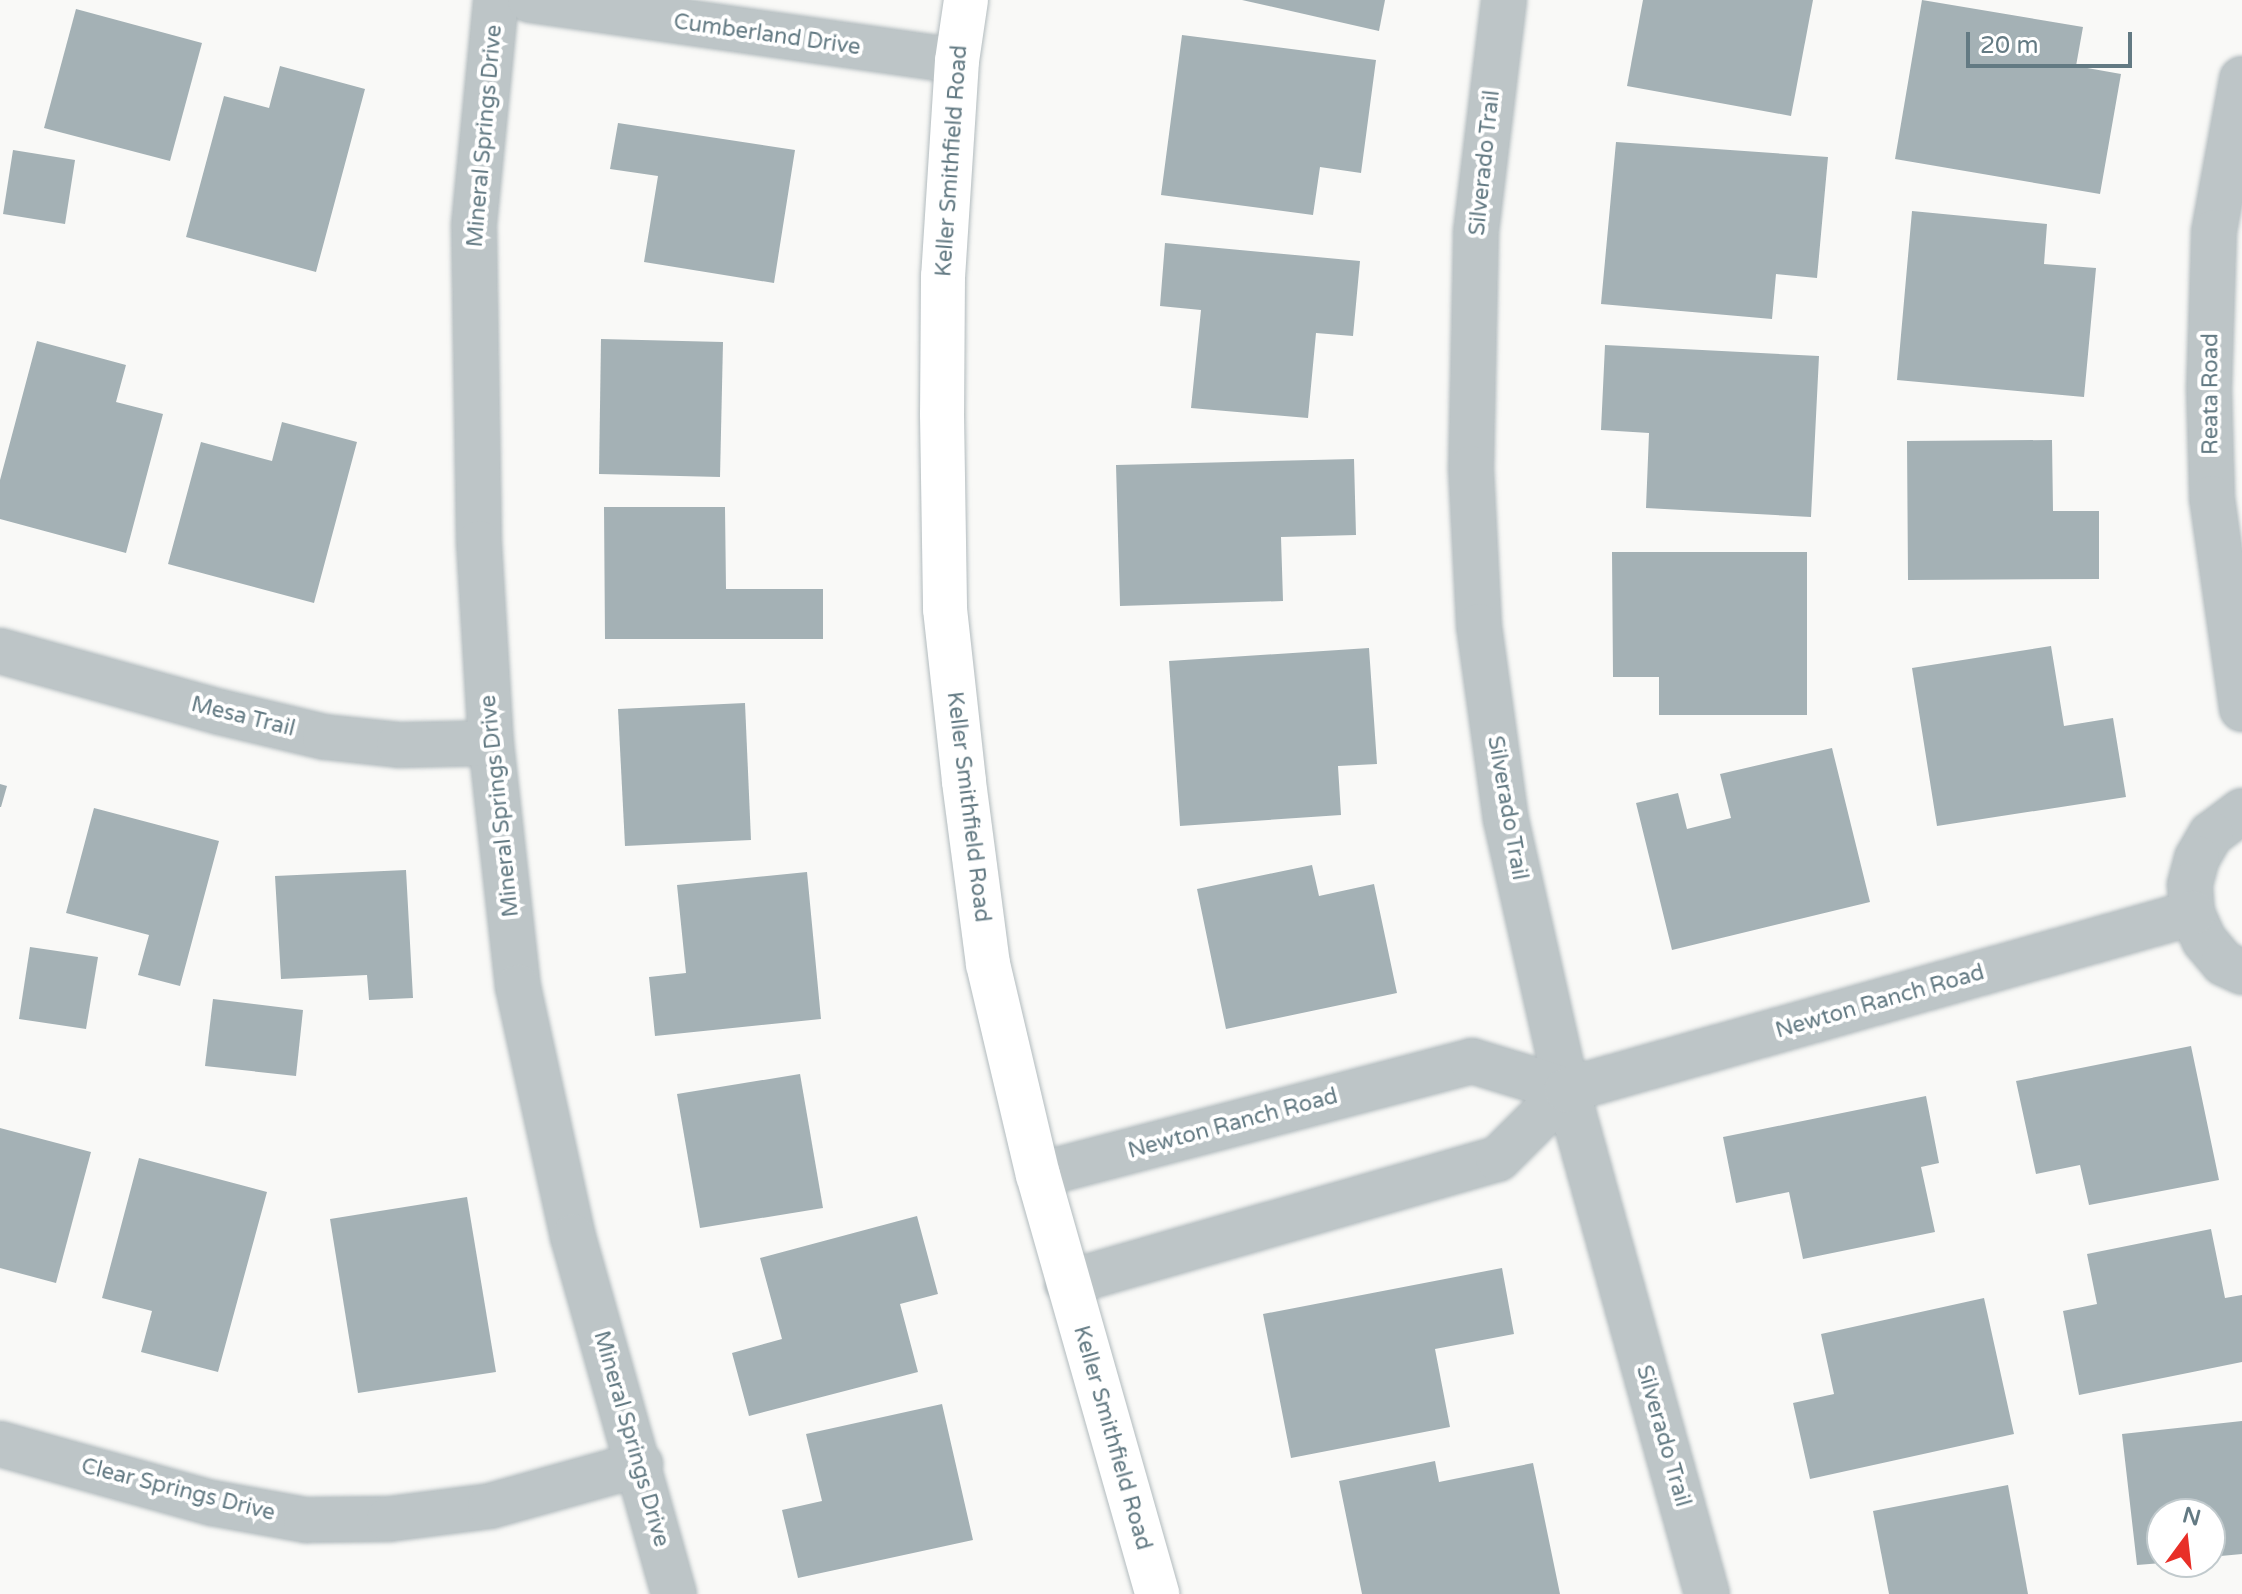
<!DOCTYPE html>
<style>
body{margin:0}
#map{position:relative;width:2242px;height:1594px;overflow:hidden;background:#f9f9f7;font-family:"Varela Round",sans-serif}
div>[style]{position:absolute}
.building>*{inset:0;background:#a4b1b5}
.roads{filter:drop-shadow(0 0 2px #b2bbbe) drop-shadow(0 0 2px #b2bbbe)}
.street>*{height:44px;margin:-22px;padding:0 22px;transform-origin:22px;border-radius:22px;background:#bdc5c7}
.secondary>*{height:44px;margin:-22px;padding:0 22px;transform-origin:22px;border-radius:22px;background:#fff}
span{translate:-50% -50%;white-space:nowrap;text-align:center;line-height:1.15;-webkit-text-stroke:8px #fff;paint-order:stroke}
.street-label{font-size:22px;color:#637a83}
.north{position:absolute;left:2146px;top:1498px;width:80px;height:80px;box-sizing:border-box;background:#fff;border:2px solid #c1cacd;border-radius:50%;rotate:15deg;font-size:22px;font-weight:700;line-height:32px;text-align:center;color:#637a83}
.north::after{content:'';display:block;margin:auto;width:28px;height:36px;background:#e82f28;clip-path:polygon(50% 0,100% 100%,50% 72%,0 100%)}
.scale{position:absolute;left:1966px;top:32px;width:166px;height:36px;box-sizing:border-box;border:4px solid #637a83;border-top:0;padding-left:10px;font-size:24px;line-height:28px;white-space:nowrap;color:#637a83;-webkit-text-stroke:6px #fff;paint-order:stroke}
</style>
<div id="map">
<div class="building">
<div style="clip-path:polygon(1242px 0,1385px 0,1379px 31px)"></div>
<div style="clip-path:polygon(1643px 0,1813px 0,1791px 116px,1627px 86px)"></div>
<div style="clip-path:polygon(1922px 0,2083px 27px,2076px 66px,2121px 74px,2100px 194px,1895px 159px)"></div>
<div style="clip-path:polygon(76px 9px,202px 43px,170px 161px,44px 128px)"></div>
<div style="clip-path:polygon(1182px 35px,1376px 60px,1361px 173px,1320px 167px,1313px 215px,1161px 195px)"></div>
<div style="clip-path:polygon(280px 66px,365px 89px,316px 272px,186px 237px,224px 96px,269px 108px)"></div>
<div style="clip-path:polygon(618px 123px,795px 150px,774px 283px,644px 262px,658px 176px,610px 169px)"></div>
<div style="clip-path:polygon(1616px 142px,1828px 157px,1817px 278px,1776px 274px,1772px 319px,1601px 304px)"></div>
<div style="clip-path:polygon(13px 150px,75px 160px,65px 224px,3px 214px)"></div>
<div style="clip-path:polygon(1912px 211px,2047px 224px,2044px 264px,2096px 268px,2084px 397px,1897px 380px)"></div>
<div style="clip-path:polygon(1165px 243px,1360px 261px,1353px 336px,1316px 333px,1308px 418px,1191px 408px,1201px 310px,1160px 306px)"></div>
<div style="clip-path:polygon(601px 339px,723px 342px,720px 477px,599px 474px)"></div>
<div style="clip-path:polygon(37px 341px,126px 365px,116px 402px,163px 414px,126px 553px,0 519px,0 480px)"></div>
<div style="clip-path:polygon(1605px 345px,1819px 356px,1811px 517px,1646px 508px,1649px 433px,1601px 430px)"></div>
<div style="clip-path:polygon(282px 422px,357px 442px,314px 603px,168px 564px,201px 442px,272px 461px)"></div>
<div style="clip-path:polygon(2052px 440px,2053px 511px,2099px 511px,2099px 579px,1908px 580px,1907px 441px)"></div>
<div style="clip-path:polygon(1354px 459px,1356px 535px,1281px 537px,1283px 601px,1120px 606px,1116px 465px)"></div>
<div style="clip-path:polygon(604px 507px,725px 507px,726px 589px,823px 589px,823px 639px,605px 639px)"></div>
<div style="clip-path:polygon(1612px 552px,1807px 552px,1807px 715px,1659px 715px,1659px 677px,1613px 677px)"></div>
<div style="clip-path:polygon(2051px 646px,2064px 726px,2113px 718px,2126px 797px,1937px 826px,1912px 668px)"></div>
<div style="clip-path:polygon(1369px 648px,1377px 764px,1338px 766px,1341px 815px,1180px 826px,1169px 661px)"></div>
<div style="clip-path:polygon(745px 703px,751px 840px,625px 846px,618px 709px)"></div>
<div style="clip-path:polygon(1832px 748px,1870px 902px,1672px 950px,1636px 803px,1678px 793px,1687px 829px,1731px 818px,1720px 774px)"></div>
<div style="clip-path:polygon(0 784px,7px 786px,1px 807px,0 807px)"></div>
<div style="clip-path:polygon(94px 808px,219px 841px,180px 986px,138px 975px,149px 935px,66px 913px)"></div>
<div style="clip-path:polygon(1312px 865px,1319px 896px,1374px 884px,1397px 993px,1226px 1029px,1197px 889px)"></div>
<div style="clip-path:polygon(406px 870px,413px 998px,369px 1000px,367px 975px,281px 979px,275px 876px)"></div>
<div style="clip-path:polygon(807px 872px,821px 1019px,655px 1036px,649px 977px,686px 973px,677px 885px)"></div>
<div style="clip-path:polygon(30px 947px,98px 957px,86px 1029px,19px 1019px)"></div>
<div style="clip-path:polygon(213px 999px,303px 1010px,296px 1076px,205px 1066px)"></div>
<div style="clip-path:polygon(2191px 1046px,2219px 1180px,2089px 1205px,2080px 1165px,2036px 1174px,2016px 1081px)"></div>
<div style="clip-path:polygon(800px 1074px,823px 1208px,700px 1228px,677px 1094px)"></div>
<div style="clip-path:polygon(1926px 1096px,1939px 1163px,1921px 1167px,1935px 1232px,1803px 1259px,1789px 1192px,1736px 1203px,1723px 1137px)"></div>
<div style="clip-path:polygon(0 1128px,91px 1152px,56px 1283px,0 1268px)"></div>
<div style="clip-path:polygon(139px 1158px,267px 1192px,218px 1372px,141px 1352px,152px 1311px,102px 1298px)"></div>
<div style="clip-path:polygon(467px 1197px,496px 1372px,358px 1393px,330px 1219px)"></div>
<div style="clip-path:polygon(917px 1216px,938px 1294px,900px 1304px,918px 1372px,749px 1416px,732px 1353px,782px 1339px,760px 1258px)"></div>
<div style="clip-path:polygon(2211px 1229px,2225px 1298px,2242px 1295px,2242px 1362px,2079px 1395px,2063px 1311px,2097px 1304px,2087px 1254px)"></div>
<div style="clip-path:polygon(1502px 1268px,1514px 1334px,1435px 1349px,1450px 1427px,1291px 1458px,1263px 1314px)"></div>
<div style="clip-path:polygon(1984px 1298px,2014px 1434px,1810px 1479px,1793px 1403px,1834px 1394px,1821px 1334px)"></div>
<div style="clip-path:polygon(942px 1404px,973px 1540px,798px 1578px,782px 1510px,822px 1501px,806px 1434px)"></div>
<div style="clip-path:polygon(2242px 1421px,2242px 1554px,2210px 1557px,2210px 1514px,2162px 1514px,2162px 1563px,2137px 1565px,2122px 1434px)"></div>
<div style="clip-path:polygon(1435px 1461px,1439px 1482px,1533px 1463px,1560px 1594px,1362px 1594px,1339px 1481px)"></div>
<div style="clip-path:polygon(2008px 1485px,2028px 1594px,1889px 1594px,1873px 1511px)"></div>
</div>
<div class="roads">
<div class="street">
<div style="left:496px;top:0;width:227px;rotate:95.6deg"></div>
<div style="left:474px;top:226px;width:317px;rotate:89.1deg"></div>
<div style="left:479px;top:543px;width:200px;rotate:86.6deg"></div>
<div style="left:491px;top:743px;width:245px;rotate:83.7deg"></div>
<div style="left:518px;top:987px;width:256px;rotate:77.6deg"></div>
<div style="left:573px;top:1237px;width:371px;rotate:74.2deg"></div>
<div style="left:530px;top:0;width:431px;rotate:8.1deg"></div>
<div style="left:1504px;top:0;width:235px;rotate:96.9deg"></div>
<div style="left:1476px;top:233px;width:235px;rotate:91.2deg"></div>
<div style="left:1471px;top:468px;width:158px;rotate:87.1deg"></div>
<div style="left:1479px;top:626px;width:196px;rotate:82.1deg"></div>
<div style="left:1506px;top:820px;width:277px;rotate:77.3deg"></div>
<div style="left:1567px;top:1090px;width:523px;rotate:74.48deg"></div>
<div style="left:2242px;top:79px;width:156px;rotate:100.4deg"></div>
<div style="left:2214px;top:232px;width:156px;rotate:91.8deg"></div>
<div style="left:2209px;top:388px;width:110px;rotate:88.4deg"></div>
<div style="left:2212px;top:498px;width:213px;rotate:81.9deg"></div>
<div style="left:0;top:651px;width:228px;rotate:15.5deg"></div>
<div style="left:220px;top:712px;width:108px;rotate:13.4deg"></div>
<div style="left:325px;top:737px;width:74px;rotate:6.2deg"></div>
<div style="left:399px;top:745px;width:92px;rotate:-1.2deg"></div>
<div style="left:2242px;top:811px;width:39px;rotate:143deg"></div>
<div style="left:2211px;top:834px;width:28px;rotate:120deg"></div>
<div style="left:2197px;top:858px;width:28px;rotate:105deg"></div>
<div style="left:2190px;top:885px;width:28px;rotate:86deg"></div>
<div style="left:2192px;top:913px;width:30px;rotate:66deg"></div>
<div style="left:2204px;top:940px;width:30px;rotate:50deg"></div>
<div style="left:2223px;top:963px;width:21px;rotate:25deg"></div>
<div style="left:1038px;top:1175px;width:449px;rotate:-14.7deg"></div>
<div style="left:1472px;top:1061px;width:99px;rotate:17deg"></div>
<div style="left:1067px;top:1283px;width:448px;rotate:-16.1deg"></div>
<div style="left:1498px;top:1159px;width:98px;rotate:-45deg"></div>
<div style="left:1567px;top:1090px;width:650px;rotate:-15.81deg"></div>
<div style="left:0;top:1444px;width:220px;rotate:15.6deg"></div>
<div style="left:212px;top:1503px;width:96px;rotate:10.3deg"></div>
<div style="left:306px;top:1520px;width:83px;rotate:-0.7deg"></div>
<div style="left:389px;top:1519px;width:102px;rotate:-7.3deg"></div>
<div style="left:490px;top:1506px;width:156px;rotate:-15.6deg"></div>
</div>
<div class="secondary">
<div style="left:966px;top:0;width:62px;rotate:98.4deg"></div>
<div style="left:957px;top:61px;width:215px;rotate:93.7deg"></div>
<div style="left:943px;top:276px;width:138px;rotate:90.4deg"></div>
<div style="left:942px;top:414px;width:195px;rotate:89.1deg"></div>
<div style="left:945px;top:609px;width:174px;rotate:83.7deg"></div>
<div style="left:964px;top:782px;width:184px;rotate:82.5deg"></div>
<div style="left:988px;top:964px;width:217px;rotate:76.7deg"></div>
<div style="left:1038px;top:1175px;width:436px;rotate:74.1deg"></div>
</div>
</div>
<div class="street-label">
<span style="left:767px;top:35px;rotate:8deg">Cumberland Drive</span>
<span style="left:485px;top:136px;rotate:-85deg">Mineral Springs Drive</span>
<span style="left:952px;top:161px;rotate:-86deg">Keller Smithfield Road</span>
<span style="left:1485px;top:163px;rotate:-84deg">Silverado Trail</span>
<span style="left:2211px;top:394px;rotate:-90deg">Reata Road</span>
<span style="left:243px;top:717px;rotate:14deg">Mesa Trail</span>
<span style="left:500px;top:806px;rotate:-96deg">Mineral Springs Drive</span>
<span style="left:968px;top:807px;rotate:83deg">Keller Smithfield Road</span>
<span style="left:1507px;top:808px;rotate:80deg">Silverado Trail</span>
<span style="left:1880px;top:1002px;rotate:-16deg">Newton Ranch Road</span>
<span style="left:1233px;top:1124px;rotate:-15deg">Newton Ranch Road</span>
<span style="left:1663px;top:1436px;rotate:74deg">Silverado Trail</span>
<span style="left:1112px;top:1438px;rotate:74deg">Keller Smithfield Road</span>
<span style="left:631px;top:1439px;rotate:74deg">Mineral Springs Drive</span>
<span style="left:178px;top:1490px;rotate:14deg">Clear Springs Drive</span>
</div>
<div class="north">N</div>
<div class="scale">20 m</div>
</div>
